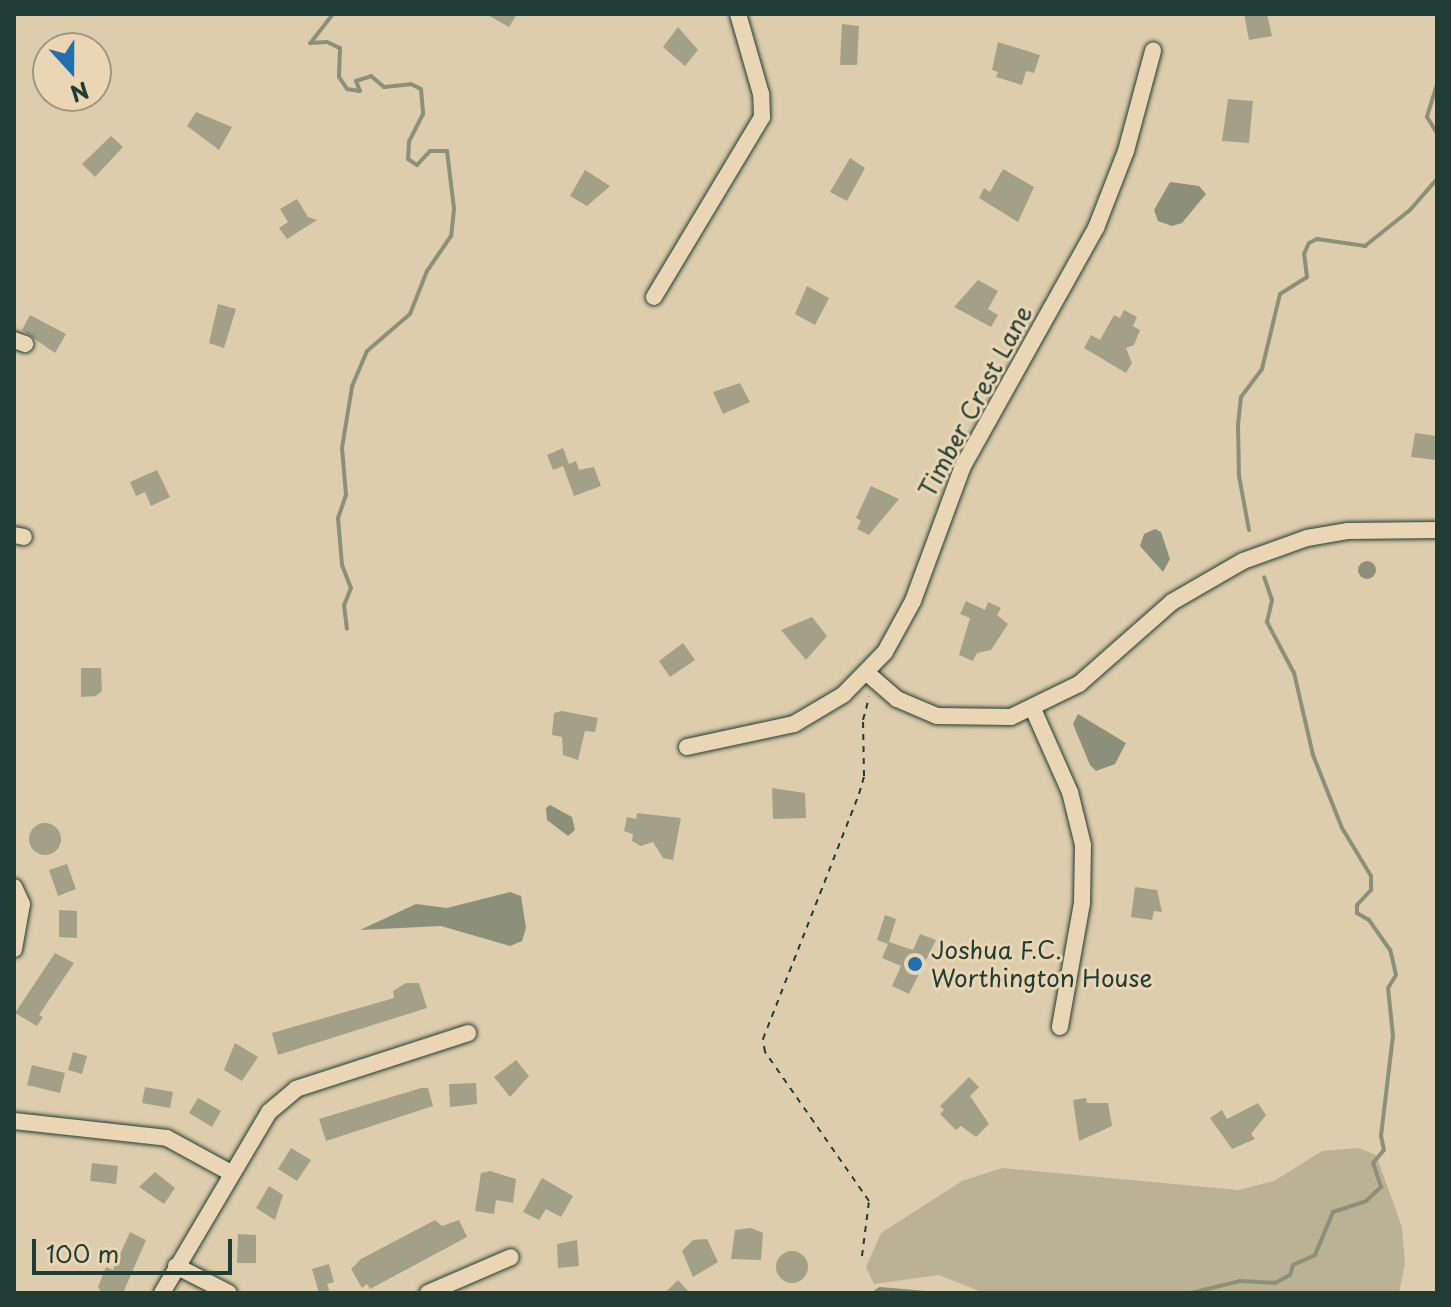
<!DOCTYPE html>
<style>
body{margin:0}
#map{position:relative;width:1451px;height:1307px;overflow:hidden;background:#decdac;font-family:"Playpen Sans",sans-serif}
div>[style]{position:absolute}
.green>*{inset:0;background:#bbb296}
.water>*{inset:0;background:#8c907a}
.round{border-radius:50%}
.stream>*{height:4px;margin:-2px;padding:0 2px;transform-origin:2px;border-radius:2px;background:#8c907a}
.building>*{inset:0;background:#a2a087}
.path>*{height:2px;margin-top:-1px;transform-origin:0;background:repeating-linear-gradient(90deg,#1f3d34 0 6px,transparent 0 12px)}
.roads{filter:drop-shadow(0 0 2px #1f3d34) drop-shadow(0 0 2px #1f3d34)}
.minor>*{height:16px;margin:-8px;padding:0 8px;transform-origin:8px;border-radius:8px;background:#ead6b4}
.dots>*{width:22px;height:22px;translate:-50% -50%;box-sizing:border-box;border:4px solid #ead6b4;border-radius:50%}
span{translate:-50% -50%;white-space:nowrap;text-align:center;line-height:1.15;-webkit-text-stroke:6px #ead6b4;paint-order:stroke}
.street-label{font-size:24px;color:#1f3d34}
.poi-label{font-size:24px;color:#1f3d34}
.left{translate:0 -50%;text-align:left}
.frame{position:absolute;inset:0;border:16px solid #1f3d34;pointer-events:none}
.north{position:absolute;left:32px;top:32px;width:80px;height:80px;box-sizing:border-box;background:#ead6b4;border:2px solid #999981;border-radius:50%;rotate:159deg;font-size:22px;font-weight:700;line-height:32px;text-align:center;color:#1f3d34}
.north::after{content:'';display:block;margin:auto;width:28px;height:36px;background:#1f6fb2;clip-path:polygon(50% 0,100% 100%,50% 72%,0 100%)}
.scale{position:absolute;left:32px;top:1239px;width:200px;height:36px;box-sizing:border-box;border:4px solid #1f3d34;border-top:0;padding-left:10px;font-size:24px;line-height:28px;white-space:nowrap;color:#1f3d34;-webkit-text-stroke:6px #ead6b4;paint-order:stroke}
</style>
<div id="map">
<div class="green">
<div style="clip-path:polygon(1359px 1148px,1376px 1155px,1402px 1227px,1405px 1263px,1399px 1293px,984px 1293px,939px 1275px,874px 1284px,866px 1267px,881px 1233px,962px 1181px,1002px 1168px,1238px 1190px,1274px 1181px,1322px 1151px)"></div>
</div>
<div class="water">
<div style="clip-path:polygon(1170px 182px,1199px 186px,1206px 194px,1182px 223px,1172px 226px,1158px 221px,1154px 210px)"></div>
<div style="clip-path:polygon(1155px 529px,1161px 532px,1170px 559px,1163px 572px,1140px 546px,1144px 534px)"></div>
<div class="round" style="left:1358px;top:561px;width:18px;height:18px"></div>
<div style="clip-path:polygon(1078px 714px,1126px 743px,1115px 764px,1096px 771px,1090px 765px,1073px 724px)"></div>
<div style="clip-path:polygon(550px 805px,572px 817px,575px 830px,568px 836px,547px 820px,546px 808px)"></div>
<div style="clip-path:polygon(510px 892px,521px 896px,526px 928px,522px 941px,510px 946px,441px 926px,360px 930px,416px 904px,447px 908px)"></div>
<div style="clip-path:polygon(879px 1287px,892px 1288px,948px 1293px,871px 1293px)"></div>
</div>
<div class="stream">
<div style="left:333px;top:14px;width:37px;rotate:128deg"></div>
<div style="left:310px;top:43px;width:17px;rotate:-3deg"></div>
<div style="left:327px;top:42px;width:14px;rotate:25deg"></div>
<div style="left:340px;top:48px;width:29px;rotate:92deg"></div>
<div style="left:339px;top:77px;width:14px;rotate:56deg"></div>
<div style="left:347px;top:89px;width:13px;rotate:9deg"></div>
<div style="left:360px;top:91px;width:11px;rotate:-112deg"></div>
<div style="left:356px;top:81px;width:16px;rotate:-18deg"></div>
<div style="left:371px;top:76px;width:17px;rotate:40deg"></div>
<div style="left:384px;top:87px;width:27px;rotate:-6deg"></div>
<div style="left:411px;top:84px;width:11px;rotate:27deg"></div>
<div style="left:421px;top:89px;width:25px;rotate:85deg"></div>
<div style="left:423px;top:114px;width:31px;rotate:117deg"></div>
<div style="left:409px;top:142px;width:17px;rotate:93deg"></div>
<div style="left:408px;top:159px;width:11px;rotate:34deg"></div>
<div style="left:417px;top:165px;width:19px;rotate:-47deg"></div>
<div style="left:430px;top:151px;width:17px"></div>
<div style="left:447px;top:151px;width:58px;rotate:83.1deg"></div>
<div style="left:454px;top:209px;width:27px;rotate:96deg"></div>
<div style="left:451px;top:236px;width:42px;rotate:124.4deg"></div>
<div style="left:427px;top:271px;width:46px;rotate:111.6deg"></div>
<div style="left:410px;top:314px;width:57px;rotate:139.3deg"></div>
<div style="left:367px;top:351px;width:39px;rotate:113deg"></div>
<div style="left:352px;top:387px;width:62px;rotate:99.3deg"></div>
<div style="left:342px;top:448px;width:47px;rotate:85.1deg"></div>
<div style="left:346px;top:495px;width:24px;rotate:109deg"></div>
<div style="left:338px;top:518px;width:47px;rotate:85.1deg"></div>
<div style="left:342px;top:565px;width:25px;rotate:69deg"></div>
<div style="left:351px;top:588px;width:18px;rotate:112deg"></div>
<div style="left:344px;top:605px;width:24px;rotate:83deg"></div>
<div style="left:1437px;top:84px;width:34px;rotate:107deg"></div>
<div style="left:1427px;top:117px;width:19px;rotate:58deg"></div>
<div style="left:1249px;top:530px;width:55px;rotate:-100.5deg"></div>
<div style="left:1239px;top:476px;width:51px;rotate:-91.1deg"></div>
<div style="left:1238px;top:425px;width:28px;rotate:-84deg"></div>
<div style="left:1241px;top:397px;width:35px;rotate:-53deg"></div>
<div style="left:1262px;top:369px;width:77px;rotate:-76.5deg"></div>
<div style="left:1280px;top:294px;width:32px;rotate:-32deg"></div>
<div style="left:1307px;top:277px;width:23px;rotate:-97deg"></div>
<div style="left:1304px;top:254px;width:12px;rotate:-66deg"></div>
<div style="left:1309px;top:243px;width:9px;rotate:-27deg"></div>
<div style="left:1317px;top:239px;width:49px;rotate:8.3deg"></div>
<div style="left:1365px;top:246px;width:58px;rotate:-38.7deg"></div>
<div style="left:1410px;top:210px;width:41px;rotate:-48.9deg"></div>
<div style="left:1191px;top:1293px;width:50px;rotate:-13.8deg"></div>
<div style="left:1240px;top:1281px;width:35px;rotate:3deg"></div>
<div style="left:1275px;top:1283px;width:17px;rotate:-28deg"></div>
<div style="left:1290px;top:1275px;width:10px;rotate:-73deg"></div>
<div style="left:1293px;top:1265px;width:24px;rotate:-24deg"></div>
<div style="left:1315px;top:1255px;width:47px;rotate:-67.3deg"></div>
<div style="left:1333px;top:1212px;width:35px;rotate:-18deg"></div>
<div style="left:1366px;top:1201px;width:21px;rotate:-43deg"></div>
<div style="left:1381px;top:1187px;width:25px;rotate:-108deg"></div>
<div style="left:1373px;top:1163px;width:17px;rotate:-50deg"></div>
<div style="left:1384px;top:1150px;width:14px;rotate:-102deg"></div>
<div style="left:1381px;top:1136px;width:101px;rotate:-83.2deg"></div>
<div style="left:1393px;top:1036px;width:48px;rotate:-95.9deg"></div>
<div style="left:1388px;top:988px;width:15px;rotate:-58deg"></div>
<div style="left:1396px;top:975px;width:26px;rotate:-103deg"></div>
<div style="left:1390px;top:950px;width:37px;rotate:-125deg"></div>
<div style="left:1369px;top:920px;width:14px;rotate:-150deg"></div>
<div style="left:1357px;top:913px;width:8px;rotate:-90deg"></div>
<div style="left:1357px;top:905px;width:21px;rotate:-47deg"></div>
<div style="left:1371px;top:890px;width:14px;rotate:-90deg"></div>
<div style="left:1371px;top:876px;width:56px;rotate:-121.1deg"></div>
<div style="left:1342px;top:828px;width:79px;rotate:-111.7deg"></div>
<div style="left:1313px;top:755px;width:84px;rotate:-103deg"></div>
<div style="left:1294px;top:673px;width:58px;rotate:-117.9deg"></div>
<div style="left:1267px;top:622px;width:23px;rotate:-77deg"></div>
<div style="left:1272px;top:600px;width:24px;rotate:-109deg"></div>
</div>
<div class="building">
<div style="clip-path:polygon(486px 14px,517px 14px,509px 27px)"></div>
<div style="clip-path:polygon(1244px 14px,1267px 14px,1272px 36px,1249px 40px)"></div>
<div style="clip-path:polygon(842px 24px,859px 26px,857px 65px,840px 65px)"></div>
<div style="clip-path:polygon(678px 27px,698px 50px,685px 66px,663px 47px)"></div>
<div style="clip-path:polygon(998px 42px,1040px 55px,1034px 73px,1026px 71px,1022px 85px,996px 77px,998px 72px,992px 70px)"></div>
<div style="clip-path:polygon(1228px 99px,1253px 101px,1249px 143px,1222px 141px)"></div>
<div style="clip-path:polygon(196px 112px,232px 127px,219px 150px,187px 126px)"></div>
<div style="clip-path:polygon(111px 136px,123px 147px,95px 177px,82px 164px)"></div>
<div style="clip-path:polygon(850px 158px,865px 168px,847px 201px,830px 192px)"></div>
<div style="clip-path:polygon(1003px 169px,1034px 187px,1018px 222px,979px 198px,984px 188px,990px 192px)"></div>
<div style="clip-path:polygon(585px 170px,610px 186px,587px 206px,570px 196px)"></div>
<div style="clip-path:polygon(297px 199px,308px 217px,317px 220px,287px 239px,279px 228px,288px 222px,280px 209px)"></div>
<div style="clip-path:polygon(978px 280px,998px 291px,988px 309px,998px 315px,991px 327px,954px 307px)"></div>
<div style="clip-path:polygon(807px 286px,829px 298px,815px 325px,795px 314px)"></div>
<div style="clip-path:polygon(218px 304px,236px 309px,224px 348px,209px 343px)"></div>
<div style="clip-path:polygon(1124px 310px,1137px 317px,1133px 326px,1140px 330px,1134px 345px,1126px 348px,1132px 363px,1126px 373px,1084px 348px,1091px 335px,1100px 340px,1114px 315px,1120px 318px)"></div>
<div style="clip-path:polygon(30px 315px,66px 334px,55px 353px,22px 330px)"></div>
<div style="clip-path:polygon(740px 383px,750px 402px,723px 414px,713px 392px)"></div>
<div style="clip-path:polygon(1415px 433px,1437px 436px,1437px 460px,1411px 457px)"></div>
<div style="clip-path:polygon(563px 448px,569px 464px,576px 461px,579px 470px,594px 467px,601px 486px,574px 496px,563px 466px,553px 470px,547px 455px)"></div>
<div style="clip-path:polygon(157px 470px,170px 497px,151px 506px,145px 492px,136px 496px,130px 482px)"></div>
<div style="clip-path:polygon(871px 486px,899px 499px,869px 535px,857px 529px,861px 521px,856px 518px)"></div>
<div style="clip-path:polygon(966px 601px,985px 610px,988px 602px,1001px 608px,997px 615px,1008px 624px,991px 650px,977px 653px,973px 661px,959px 655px,970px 618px,960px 614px)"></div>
<div style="clip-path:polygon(812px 617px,827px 636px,806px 660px,781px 630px)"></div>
<div style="clip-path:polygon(683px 643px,695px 660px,670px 677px,659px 661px)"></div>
<div style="clip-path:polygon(81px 668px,101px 668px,102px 691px,96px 696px,81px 697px)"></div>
<div style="clip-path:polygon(562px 711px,598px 718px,595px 732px,585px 731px,578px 760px,563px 755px,562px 737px,552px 735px,554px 713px)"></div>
<div style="clip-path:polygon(772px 788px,805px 793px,806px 818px,773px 819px)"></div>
<div style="clip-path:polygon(637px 813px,681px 818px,673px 860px,663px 858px,653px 842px,641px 846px,632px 841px,633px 834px,624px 831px,627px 817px,636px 819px)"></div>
<div class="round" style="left:29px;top:823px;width:32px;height:32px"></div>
<div style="clip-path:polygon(67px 864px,76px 889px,58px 896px,49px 870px)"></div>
<div style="clip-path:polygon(1135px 887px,1157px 890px,1162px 912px,1154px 911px,1152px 920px,1131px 917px)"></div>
<div style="clip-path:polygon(59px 910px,77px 911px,77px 938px,59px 937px)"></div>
<div style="clip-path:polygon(885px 915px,896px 919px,889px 942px,913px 950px,920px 934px,936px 940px,909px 994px,892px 986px,901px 966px,882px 958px,888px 944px,877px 940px)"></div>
<div style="clip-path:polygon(55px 953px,74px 963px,39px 1015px,43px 1017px,37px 1026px,15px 1013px)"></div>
<div style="clip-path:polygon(406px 983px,419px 983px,427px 1008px,278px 1055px,272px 1033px,394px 998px,393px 991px)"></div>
<div style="clip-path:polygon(235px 1043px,258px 1057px,242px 1081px,224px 1070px)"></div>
<div style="clip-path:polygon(73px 1052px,87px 1056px,82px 1074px,68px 1070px)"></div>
<div style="clip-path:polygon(516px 1060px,529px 1076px,510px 1097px,494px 1077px)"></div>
<div style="clip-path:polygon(32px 1065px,65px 1073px,60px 1093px,27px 1085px)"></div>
<div style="clip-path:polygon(969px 1077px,979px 1087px,970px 1096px,989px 1124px,976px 1137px,961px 1126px,956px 1130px,940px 1114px,944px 1110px,940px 1106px)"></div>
<div style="clip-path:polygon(476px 1083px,477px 1104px,450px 1107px,449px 1084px)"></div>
<div style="clip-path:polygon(145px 1087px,173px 1092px,170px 1108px,142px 1103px)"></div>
<div style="clip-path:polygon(421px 1088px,428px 1088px,433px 1106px,326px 1141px,319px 1119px)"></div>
<div style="clip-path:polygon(198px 1098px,221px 1111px,212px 1127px,189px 1113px)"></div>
<div style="clip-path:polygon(1086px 1098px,1087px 1103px,1108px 1103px,1112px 1126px,1079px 1141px,1073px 1100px)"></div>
<div style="clip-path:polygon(1258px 1103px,1266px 1115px,1251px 1134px,1255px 1139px,1232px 1149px,1210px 1118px,1222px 1110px,1227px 1119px)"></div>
<div style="clip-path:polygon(291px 1148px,311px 1160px,297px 1181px,278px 1169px)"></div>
<div style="clip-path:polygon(92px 1163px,118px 1166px,116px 1184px,90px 1181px)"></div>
<div style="clip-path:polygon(490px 1171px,516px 1179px,513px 1203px,496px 1200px,494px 1214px,475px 1211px,481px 1173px)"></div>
<div style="clip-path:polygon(155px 1172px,175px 1188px,164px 1204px,139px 1187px)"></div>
<div style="clip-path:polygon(542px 1178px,573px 1196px,561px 1217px,546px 1209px,539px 1220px,523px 1212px)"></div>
<div style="clip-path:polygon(269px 1186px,283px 1195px,275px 1220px,256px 1208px)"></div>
<div style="clip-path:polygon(435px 1220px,442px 1226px,459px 1220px,467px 1237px,370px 1289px,367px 1284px,362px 1288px,351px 1269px,361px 1259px)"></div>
<div style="clip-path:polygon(751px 1228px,763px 1233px,761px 1260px,731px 1259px,735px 1230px)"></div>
<div style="clip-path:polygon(130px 1232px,146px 1240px,123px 1293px,102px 1293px,98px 1287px,106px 1267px,113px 1270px)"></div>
<div style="clip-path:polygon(238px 1234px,256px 1235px,256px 1263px,237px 1263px)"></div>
<div style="clip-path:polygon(707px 1239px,718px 1262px,693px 1277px,682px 1251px,693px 1240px)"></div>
<div style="clip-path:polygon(577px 1240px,579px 1266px,558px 1268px,557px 1244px)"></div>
<div class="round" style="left:776px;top:1251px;width:32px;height:32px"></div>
<div style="clip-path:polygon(329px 1264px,334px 1282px,327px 1284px,330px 1293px,319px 1293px,312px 1269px)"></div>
<div style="clip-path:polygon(678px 1280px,690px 1293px,665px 1293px)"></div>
</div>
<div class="path">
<div style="left:862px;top:1256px;width:55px;rotate:-82.7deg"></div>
<div style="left:869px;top:1201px;width:182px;rotate:-124.9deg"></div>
<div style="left:765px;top:1052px;width:13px;rotate:-99deg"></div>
<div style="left:763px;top:1039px;width:263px;rotate:-68.6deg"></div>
<div style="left:859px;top:794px;width:19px;rotate:-74deg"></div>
<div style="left:864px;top:776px;width:56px;rotate:-91deg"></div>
<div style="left:863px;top:720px;width:24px;rotate:-75deg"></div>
</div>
<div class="roads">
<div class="minor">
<div style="left:654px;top:297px;width:210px;rotate:-59deg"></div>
<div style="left:762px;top:117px;width:23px;rotate:-92deg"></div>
<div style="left:761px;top:94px;width:83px;rotate:-106deg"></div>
<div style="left:14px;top:340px;width:12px;rotate:20deg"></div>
<div style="left:14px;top:535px;width:10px;rotate:11deg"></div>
<div style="left:867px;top:673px;width:40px;rotate:41deg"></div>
<div style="left:897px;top:699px;width:43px;rotate:23deg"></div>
<div style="left:937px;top:716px;width:74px;rotate:0.8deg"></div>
<div style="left:1011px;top:717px;width:76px;rotate:-25.9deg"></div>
<div style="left:1079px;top:684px;width:124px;rotate:-41.4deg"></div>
<div style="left:1172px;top:602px;width:82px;rotate:-30deg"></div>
<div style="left:1243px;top:561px;width:68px;rotate:-19.8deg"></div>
<div style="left:1307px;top:538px;width:42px;rotate:-9.7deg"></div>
<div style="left:1348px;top:531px;width:89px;rotate:-0.6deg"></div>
<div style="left:1033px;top:709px;width:91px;rotate:66deg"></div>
<div style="left:1070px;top:792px;width:55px;rotate:76.2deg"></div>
<div style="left:1083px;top:845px;width:58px;rotate:91deg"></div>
<div style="left:1082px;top:903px;width:126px;rotate:100.1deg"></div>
<div style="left:687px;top:747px;width:109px;rotate:-12.1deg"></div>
<div style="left:794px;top:724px;width:57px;rotate:-30.6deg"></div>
<div style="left:843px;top:695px;width:60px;rotate:-45.7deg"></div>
<div style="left:885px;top:652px;width:58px;rotate:-61.2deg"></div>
<div style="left:913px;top:601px;width:144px;rotate:-69.7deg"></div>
<div style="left:963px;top:466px;width:273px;rotate:-60.8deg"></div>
<div style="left:1096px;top:228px;width:83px;rotate:-68.7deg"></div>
<div style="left:1126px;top:151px;width:104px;rotate:-74.9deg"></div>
<div style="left:14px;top:887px;width:19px;rotate:65deg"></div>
<div style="left:22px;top:904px;width:46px;rotate:100.1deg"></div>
<div style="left:14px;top:1121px;width:154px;rotate:6.3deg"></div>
<div style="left:167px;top:1138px;width:73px;rotate:28.7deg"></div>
<div style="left:176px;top:1266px;width:59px;rotate:27deg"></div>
<div style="left:162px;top:1293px;width:210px;rotate:-59.4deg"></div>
<div style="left:269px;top:1112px;width:35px;rotate:-40deg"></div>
<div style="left:296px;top:1089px;width:181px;rotate:-18deg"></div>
<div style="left:428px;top:1293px;width:90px;rotate:-23.4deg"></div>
</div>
</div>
<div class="dots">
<div style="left:915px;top:964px;background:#1f6fb2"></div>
</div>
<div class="street-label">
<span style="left:975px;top:401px;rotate:-62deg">Timber Crest Lane</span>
</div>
<div class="poi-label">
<span class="left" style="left:931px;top:964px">Joshua F.C.<br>Worthington House</span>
</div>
<div class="frame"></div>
<div class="north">N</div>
<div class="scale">100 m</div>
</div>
